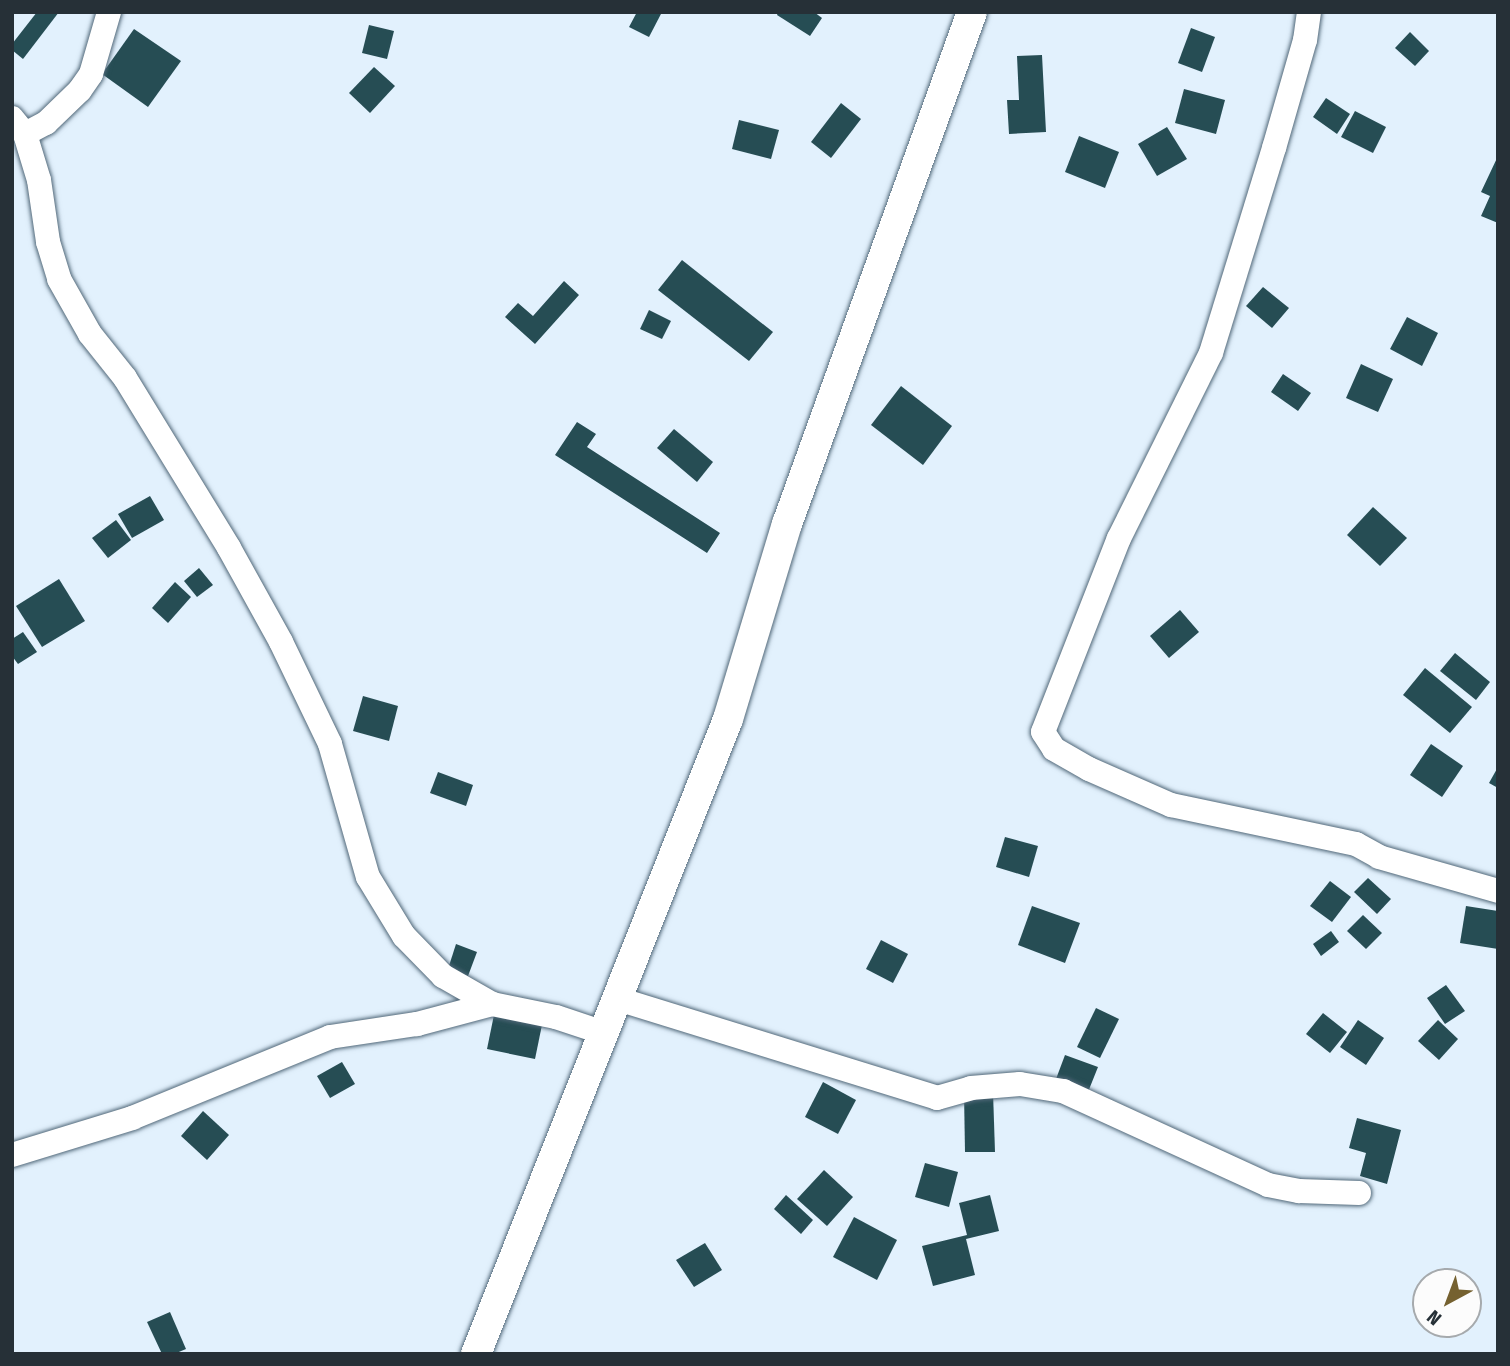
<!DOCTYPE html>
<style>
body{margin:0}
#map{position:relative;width:1510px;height:1366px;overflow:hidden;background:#e2f1fd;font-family:"Fira Sans Condensed",sans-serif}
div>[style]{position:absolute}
.building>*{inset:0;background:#264d54}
.roads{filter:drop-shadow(0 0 2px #516879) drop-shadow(0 0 2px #516879)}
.minor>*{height:24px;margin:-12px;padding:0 12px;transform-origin:12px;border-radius:12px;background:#fff}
.tertiary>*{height:30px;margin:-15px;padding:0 15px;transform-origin:15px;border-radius:15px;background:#fff}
span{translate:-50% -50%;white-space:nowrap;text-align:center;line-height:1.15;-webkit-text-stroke:7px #fcfcfc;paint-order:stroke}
.frame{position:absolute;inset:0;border:14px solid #263037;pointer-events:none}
.north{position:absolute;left:1412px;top:1268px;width:70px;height:70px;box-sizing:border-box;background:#fcfcfc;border:2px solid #a6aaad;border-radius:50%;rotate:221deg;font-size:19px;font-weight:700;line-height:28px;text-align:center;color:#263037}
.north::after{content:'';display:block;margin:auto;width:24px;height:32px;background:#756130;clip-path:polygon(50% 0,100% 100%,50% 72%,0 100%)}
</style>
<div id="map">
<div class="building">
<div style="clip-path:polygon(37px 12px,59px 12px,23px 59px,12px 50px,12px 44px)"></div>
<div style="clip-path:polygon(637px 12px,662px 12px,649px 37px,629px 27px)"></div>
<div style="clip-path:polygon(778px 12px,814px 12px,822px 18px,810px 36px,777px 15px)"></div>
<div style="clip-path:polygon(369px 25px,394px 31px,387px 59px,362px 53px)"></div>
<div style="clip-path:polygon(1191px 28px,1215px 37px,1202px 72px,1178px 63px)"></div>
<div style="clip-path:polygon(134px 29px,181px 61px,148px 107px,102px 74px)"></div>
<div style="clip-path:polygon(1410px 32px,1429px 51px,1415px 66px,1395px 48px)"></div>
<div style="clip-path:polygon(1042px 55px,1046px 132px,1009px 134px,1007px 100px,1019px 100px,1017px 56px)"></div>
<div style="clip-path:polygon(374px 67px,395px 86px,370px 113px,349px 93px)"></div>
<div style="clip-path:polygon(1184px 89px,1225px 100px,1216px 134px,1175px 123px)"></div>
<div style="clip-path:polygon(1326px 98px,1350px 114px,1337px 134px,1313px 117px)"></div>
<div style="clip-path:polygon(841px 103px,861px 119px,831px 158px,811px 142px)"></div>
<div style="clip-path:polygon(1355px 111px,1386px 127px,1373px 153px,1341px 137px)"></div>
<div style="clip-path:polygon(739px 120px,779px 130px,771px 159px,732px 149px)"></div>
<div style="clip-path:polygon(1167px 127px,1187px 159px,1157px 176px,1138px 144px)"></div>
<div style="clip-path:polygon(1079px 136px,1119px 152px,1105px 188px,1065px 172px)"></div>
<div style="clip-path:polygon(1498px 156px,1498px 223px,1481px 216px,1490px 196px,1481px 192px)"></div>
<div style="clip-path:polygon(682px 260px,773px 332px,749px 361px,658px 290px)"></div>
<div style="clip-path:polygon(564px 281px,579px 295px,535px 344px,505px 317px,518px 303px,533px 316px)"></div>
<div style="clip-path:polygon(1263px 287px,1289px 308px,1272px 328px,1246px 306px)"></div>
<div style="clip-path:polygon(649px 310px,671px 321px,662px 339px,640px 329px)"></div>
<div style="clip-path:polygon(1407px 317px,1438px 333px,1422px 366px,1390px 349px)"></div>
<div style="clip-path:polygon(1361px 364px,1393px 379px,1378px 412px,1346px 398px)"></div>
<div style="clip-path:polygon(1283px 374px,1311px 393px,1298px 411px,1271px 392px)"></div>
<div style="clip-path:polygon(901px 386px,952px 426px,923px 465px,871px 425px)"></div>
<div style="clip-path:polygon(577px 422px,596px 434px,587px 447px,720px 533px,707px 553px,555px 455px)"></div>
<div style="clip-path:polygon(674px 429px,713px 462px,697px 482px,657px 448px)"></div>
<div style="clip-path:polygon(150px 496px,164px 520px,132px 538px,118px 514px)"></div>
<div style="clip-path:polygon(1373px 507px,1407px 538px,1380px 566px,1347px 535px)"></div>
<div style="clip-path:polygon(116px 520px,131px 540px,108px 558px,92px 538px)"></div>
<div style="clip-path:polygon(199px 568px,213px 585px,197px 597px,184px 581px)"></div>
<div style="clip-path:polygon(59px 579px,85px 621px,42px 647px,16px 606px)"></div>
<div style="clip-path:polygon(175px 582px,191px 597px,168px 623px,152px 608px)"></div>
<div style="clip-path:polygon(1180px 610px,1199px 632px,1169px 658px,1150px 636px)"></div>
<div style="clip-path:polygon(23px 632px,37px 652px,18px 664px,12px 656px,12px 639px)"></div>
<div style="clip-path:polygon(1455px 653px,1490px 682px,1476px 700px,1440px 671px)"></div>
<div style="clip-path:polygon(1425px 668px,1472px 707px,1450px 733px,1403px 695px)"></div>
<div style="clip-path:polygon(363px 696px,398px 706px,389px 741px,353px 731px)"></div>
<div style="clip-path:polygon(1431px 744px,1463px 766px,1442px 797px,1410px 775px)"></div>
<div style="clip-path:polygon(1498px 767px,1498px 788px,1489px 783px)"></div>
<div style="clip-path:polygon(438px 772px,473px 785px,466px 806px,430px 793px)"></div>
<div style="clip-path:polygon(1005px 837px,1038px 846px,1029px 877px,996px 867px)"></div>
<div style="clip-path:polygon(1368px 878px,1391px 899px,1377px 914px,1354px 892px)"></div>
<div style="clip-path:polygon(1330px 881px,1351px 897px,1332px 922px,1310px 906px)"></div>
<div style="clip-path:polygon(1032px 906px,1080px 923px,1065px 963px,1018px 945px)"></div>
<div style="clip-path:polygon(1466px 906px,1498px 911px,1498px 949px,1460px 943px)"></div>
<div style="clip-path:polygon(1363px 915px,1382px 933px,1366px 949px,1347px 931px)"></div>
<div style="clip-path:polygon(1331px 931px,1339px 942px,1321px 956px,1313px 944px)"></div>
<div style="clip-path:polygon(881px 940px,908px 954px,893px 983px,866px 969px)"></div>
<div style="clip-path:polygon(456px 944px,477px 952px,468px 976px,448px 969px)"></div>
<div style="clip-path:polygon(1446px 985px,1465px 1011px,1445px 1024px,1427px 998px)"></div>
<div style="clip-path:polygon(1096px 1008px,1119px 1019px,1100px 1058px,1077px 1047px)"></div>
<div style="clip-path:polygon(495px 1010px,543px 1020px,535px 1059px,487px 1049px)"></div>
<div style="clip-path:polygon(1323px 1013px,1347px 1032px,1330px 1053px,1306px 1034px)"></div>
<div style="clip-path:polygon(1358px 1020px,1384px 1038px,1366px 1065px,1340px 1047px)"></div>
<div style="clip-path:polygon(1438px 1020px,1458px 1039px,1439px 1060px,1418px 1041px)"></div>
<div style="clip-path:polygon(1065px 1055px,1098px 1067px,1088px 1092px,1056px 1079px)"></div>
<div style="clip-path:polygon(342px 1062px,355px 1084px,330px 1098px,317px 1076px)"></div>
<div style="clip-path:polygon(823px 1082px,856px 1100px,838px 1134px,805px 1117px)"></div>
<div style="clip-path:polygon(993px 1092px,995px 1152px,965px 1152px,964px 1093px)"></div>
<div style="clip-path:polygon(203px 1111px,229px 1135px,207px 1160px,181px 1136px)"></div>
<div style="clip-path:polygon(1357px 1118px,1401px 1130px,1387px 1184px,1360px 1176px,1366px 1153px,1349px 1148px)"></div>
<div style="clip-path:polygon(925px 1163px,958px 1172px,949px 1207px,915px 1197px)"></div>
<div style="clip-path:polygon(824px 1170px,853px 1197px,827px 1226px,797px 1199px)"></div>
<div style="clip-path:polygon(786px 1195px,813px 1220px,801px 1234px,774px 1209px)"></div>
<div style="clip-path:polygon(990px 1195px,999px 1231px,966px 1239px,975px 1275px,933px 1286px,922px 1246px,967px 1235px,959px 1203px)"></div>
<div style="clip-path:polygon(854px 1217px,897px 1240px,877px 1280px,833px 1257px)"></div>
<div style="clip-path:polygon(705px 1243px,722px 1270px,694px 1287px,676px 1260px)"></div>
<div style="clip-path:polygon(170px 1312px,186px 1349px,174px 1354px,162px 1354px,147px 1322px)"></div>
</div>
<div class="roads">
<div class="minor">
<div style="left:1309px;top:12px;width:28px;rotate:98deg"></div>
<div style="left:1305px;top:40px;width:112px;rotate:106deg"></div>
<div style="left:1274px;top:148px;width:214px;rotate:107.1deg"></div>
<div style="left:1211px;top:353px;width:207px;rotate:116.4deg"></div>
<div style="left:1119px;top:538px;width:208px;rotate:111.4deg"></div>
<div style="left:1043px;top:732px;width:20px;rotate:57deg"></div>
<div style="left:1054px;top:749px;width:40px;rotate:29.7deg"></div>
<div style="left:1089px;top:769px;width:90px;rotate:23.7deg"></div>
<div style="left:1171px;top:805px;width:189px;rotate:11.9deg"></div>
<div style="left:1356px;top:844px;width:26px;rotate:29deg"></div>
<div style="left:1379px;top:857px;width:124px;rotate:15.9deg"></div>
<div style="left:12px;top:118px;width:21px;rotate:51deg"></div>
<div style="left:25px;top:134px;width:48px;rotate:73.1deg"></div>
<div style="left:39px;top:180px;width:63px;rotate:81.7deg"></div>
<div style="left:48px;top:242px;width:39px;rotate:73deg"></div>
<div style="left:59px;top:279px;width:63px;rotate:60.6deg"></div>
<div style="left:90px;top:334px;width:56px;rotate:51.5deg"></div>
<div style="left:125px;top:378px;width:199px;rotate:58.5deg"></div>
<div style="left:229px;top:548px;width:107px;rotate:61deg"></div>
<div style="left:281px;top:642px;width:113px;rotate:64.3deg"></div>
<div style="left:330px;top:744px;width:138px;rotate:74.1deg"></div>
<div style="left:368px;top:877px;width:69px;rotate:58.6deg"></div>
<div style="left:404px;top:936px;width:56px;rotate:45.7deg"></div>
<div style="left:443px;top:976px;width:56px;rotate:29.7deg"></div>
<div style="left:492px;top:1004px;width:65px;rotate:11.5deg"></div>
<div style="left:556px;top:1017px;width:51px;rotate:18.4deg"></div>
<div style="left:25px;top:134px;width:24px;rotate:-28deg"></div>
<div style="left:46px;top:123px;width:47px;rotate:-44.1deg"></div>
<div style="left:80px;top:90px;width:19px;rotate:-55deg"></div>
<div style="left:91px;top:74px;width:65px;rotate:-73.8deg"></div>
<div style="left:618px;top:999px;width:334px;rotate:17.2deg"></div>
<div style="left:937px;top:1098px;width:35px;rotate:-16deg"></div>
<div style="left:971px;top:1088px;width:49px;rotate:-4.7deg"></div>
<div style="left:1020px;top:1084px;width:44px;rotate:9.2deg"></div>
<div style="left:1063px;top:1091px;width:226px;rotate:24.6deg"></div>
<div style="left:1268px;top:1185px;width:32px;rotate:11deg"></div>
<div style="left:1299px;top:1191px;width:60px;rotate:1.9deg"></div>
<div style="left:12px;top:1155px;width:126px;rotate:-17.1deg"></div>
<div style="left:132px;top:1118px;width:214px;rotate:-22.2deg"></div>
<div style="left:330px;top:1037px;width:88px;rotate:-8.5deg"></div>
<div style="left:417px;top:1024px;width:78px;rotate:-14.9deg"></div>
</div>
<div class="tertiary">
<div style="left:476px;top:1354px;width:683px;rotate:-68.35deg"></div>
<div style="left:728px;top:719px;width:204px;rotate:-73.2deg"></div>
<div style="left:787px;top:524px;width:544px;rotate:-70.13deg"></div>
</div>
</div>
<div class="frame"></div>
<div class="north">N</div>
</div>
